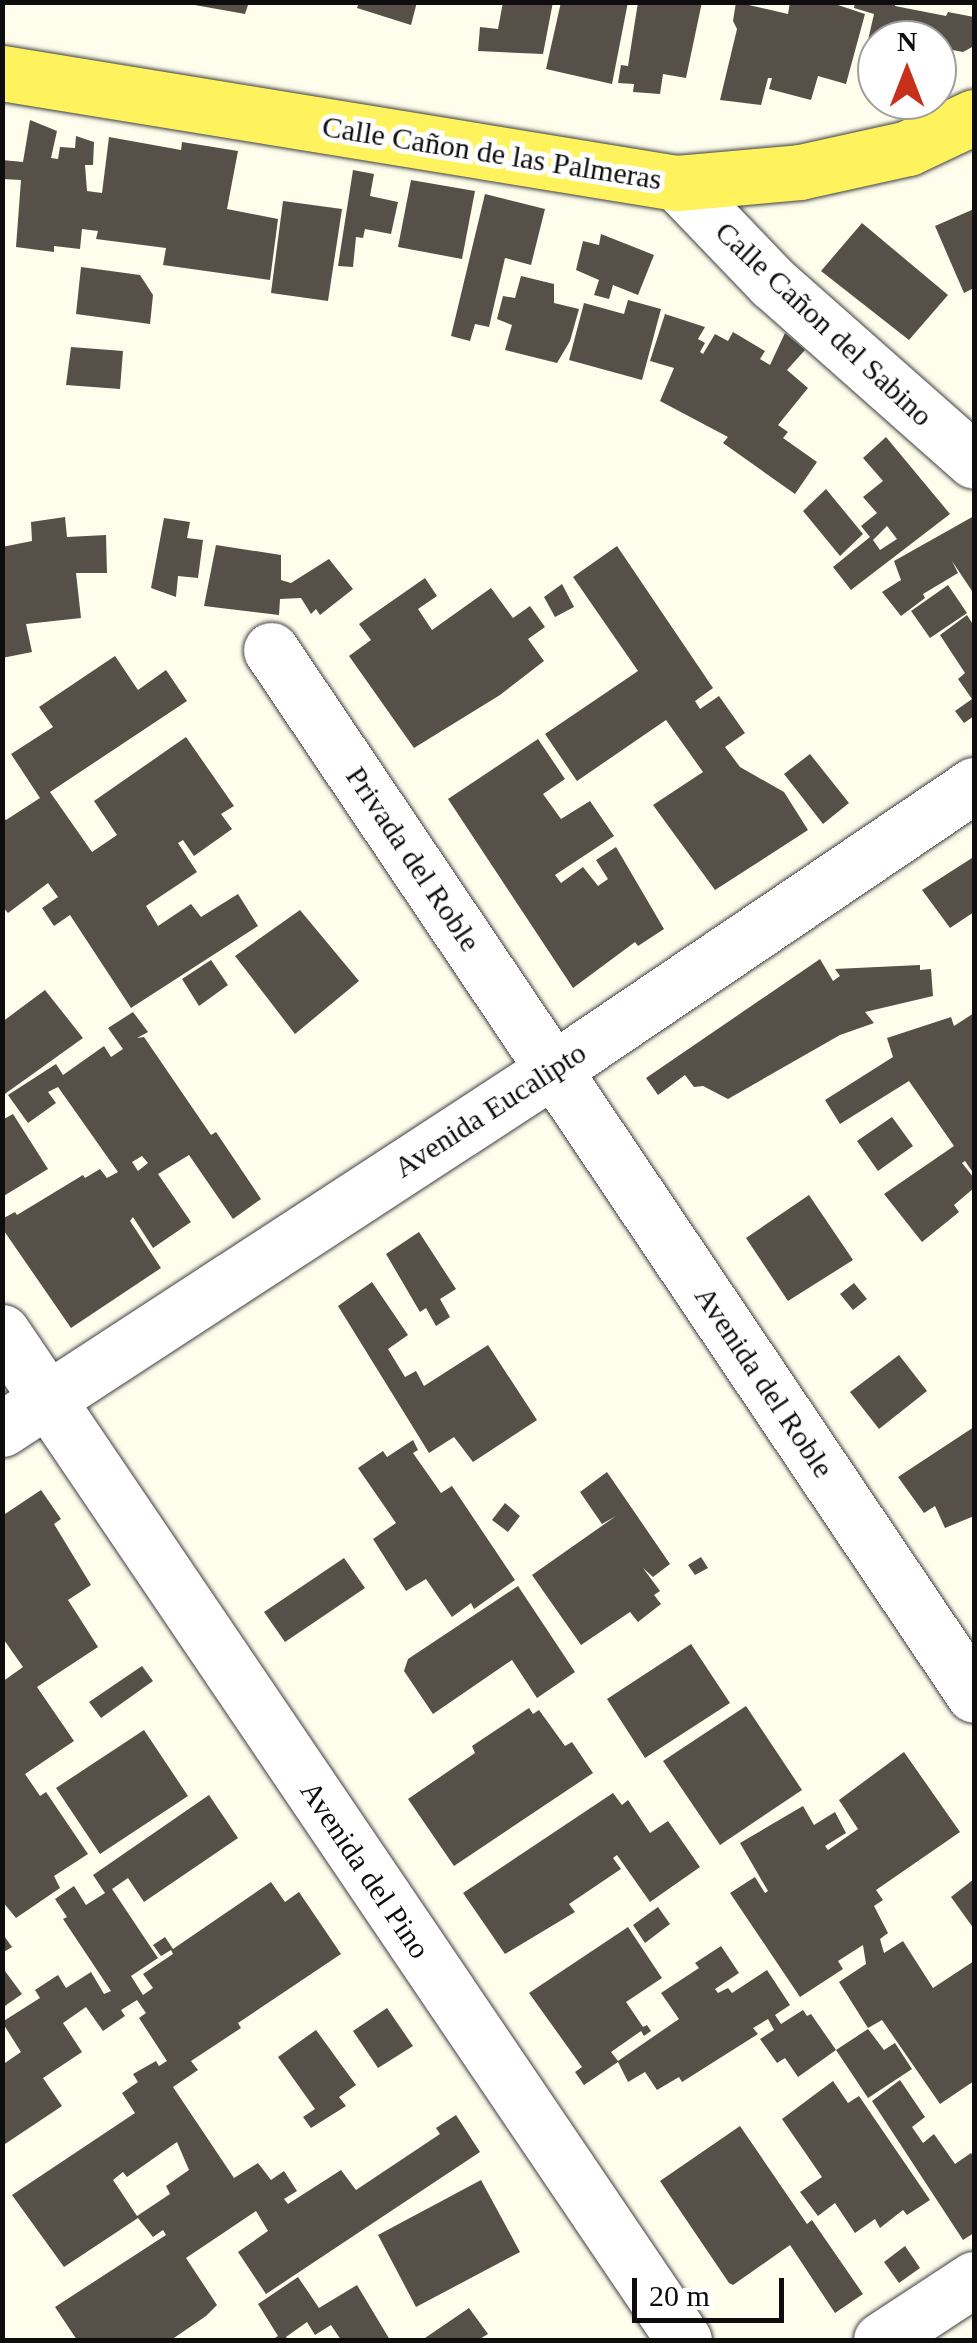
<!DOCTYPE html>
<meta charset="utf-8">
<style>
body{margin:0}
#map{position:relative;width:977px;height:2343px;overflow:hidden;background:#fffeed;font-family:"Times New Roman",serif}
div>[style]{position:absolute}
.building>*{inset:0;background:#565049}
.roads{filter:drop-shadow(0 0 2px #404040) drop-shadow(0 0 2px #404040)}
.minor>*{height:55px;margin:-27.5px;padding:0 27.5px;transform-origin:27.5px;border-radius:27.5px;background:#fff}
.major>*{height:55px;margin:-27.5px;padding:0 27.5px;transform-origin:27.5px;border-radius:27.5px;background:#fff35d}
span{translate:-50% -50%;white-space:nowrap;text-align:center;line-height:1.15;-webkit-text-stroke:10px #fff;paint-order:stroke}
.street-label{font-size:30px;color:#0d0d0d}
.frame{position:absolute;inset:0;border:5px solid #0d0d0d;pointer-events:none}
.north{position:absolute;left:857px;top:20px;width:100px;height:100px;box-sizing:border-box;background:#fff;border:2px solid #9e9e9e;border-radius:50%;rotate:0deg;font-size:28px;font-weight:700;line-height:40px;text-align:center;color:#0d0d0d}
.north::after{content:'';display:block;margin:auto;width:35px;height:45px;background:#c7301b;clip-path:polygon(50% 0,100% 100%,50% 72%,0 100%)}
.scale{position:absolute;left:632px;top:2278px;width:152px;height:45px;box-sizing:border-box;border:5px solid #0d0d0d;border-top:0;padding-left:12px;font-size:30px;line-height:35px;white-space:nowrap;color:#0d0d0d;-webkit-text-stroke:8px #fff;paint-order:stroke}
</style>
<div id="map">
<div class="building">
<div style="clip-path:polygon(178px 2px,249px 2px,245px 14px)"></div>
<div style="clip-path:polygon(359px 2px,417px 2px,411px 25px,357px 8px)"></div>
<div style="clip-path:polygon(503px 2px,553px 2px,543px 54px,478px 51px,480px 27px,498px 29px)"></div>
<div style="clip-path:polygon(561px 2px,628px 2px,612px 84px,546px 69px)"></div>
<div style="clip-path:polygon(638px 2px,702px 2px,686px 78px,663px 74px,660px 94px,633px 92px,634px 84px,618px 83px,621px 65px,628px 66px)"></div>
<div style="clip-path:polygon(736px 2px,788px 14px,790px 2px,829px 2px,865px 14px,846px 84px,818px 76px,811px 100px,769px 89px,772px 78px,768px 78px,761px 105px,720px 100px,737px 29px,733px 21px)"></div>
<div style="clip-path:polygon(855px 2px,896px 2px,895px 6px,946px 16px,948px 12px,974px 17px,974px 46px,963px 52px,937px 47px,937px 40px,877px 40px,877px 65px,863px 62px,874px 14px,854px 8px)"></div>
<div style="clip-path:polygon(30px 120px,57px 131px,51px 158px,58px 159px,60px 147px,75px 148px,76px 136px,94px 142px,93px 165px,85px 165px,87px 191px,102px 193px,109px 137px,181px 150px,182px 142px,238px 151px,227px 209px,278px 219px,270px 280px,163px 265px,166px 248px,96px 239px,98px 231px,82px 229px,80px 249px,54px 246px,54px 252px,16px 247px,21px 180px,2px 179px,2px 160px,23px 162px)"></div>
<div style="clip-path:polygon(353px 170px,374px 174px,370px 196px,398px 202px,391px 234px,365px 229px,363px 238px,356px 237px,353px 267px,338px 266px)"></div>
<div style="clip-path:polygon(411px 180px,475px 191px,462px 259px,398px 247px)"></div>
<div style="clip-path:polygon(485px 194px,545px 209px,531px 265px,505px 258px,489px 327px,475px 324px,470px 341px,451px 336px)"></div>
<div style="clip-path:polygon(283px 201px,342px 209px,328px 301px,271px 293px)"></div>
<div style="clip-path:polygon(974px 209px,974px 288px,964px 293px,935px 226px)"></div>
<div style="clip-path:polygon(862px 223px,948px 295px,909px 340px,821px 271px)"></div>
<div style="clip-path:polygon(601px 234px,654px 255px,638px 295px,613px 285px,609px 299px,594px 295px,599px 280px,576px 270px,583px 241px,599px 245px)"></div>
<div style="clip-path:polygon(81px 267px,140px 275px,153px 295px,150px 324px,76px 314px)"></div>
<div style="clip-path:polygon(521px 276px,554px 284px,554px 303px,579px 309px,570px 341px,557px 363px,505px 350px,512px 325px,497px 319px,503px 296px,515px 298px)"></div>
<div style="clip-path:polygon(628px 300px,661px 309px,642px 380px,569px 360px,584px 303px,624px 314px)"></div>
<div style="clip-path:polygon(665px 314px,705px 327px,698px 339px,705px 343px,700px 352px,703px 354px,715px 334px,728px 341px,733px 332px,765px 351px,760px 359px,770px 365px,785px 333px,805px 350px,787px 370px,808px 388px,778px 425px,788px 432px,783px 438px,817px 462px,795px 494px,723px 443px,728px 437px,660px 401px,674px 368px,650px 361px)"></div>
<div style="clip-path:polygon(71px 347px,123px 351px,120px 389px,66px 385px)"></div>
<div style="clip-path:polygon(evenodd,886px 437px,950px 514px,851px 590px,833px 567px,870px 537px,861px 526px,877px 513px,863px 497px,883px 481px,863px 458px,886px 437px,887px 526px,897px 539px,880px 550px,873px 540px,887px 526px)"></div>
<div style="clip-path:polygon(826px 489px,863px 534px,840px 556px,803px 511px)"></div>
<div style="clip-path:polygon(974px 516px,974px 594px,952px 561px,958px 573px,923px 594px,925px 598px,901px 616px,882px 592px,901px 580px,894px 561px)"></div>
<div style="clip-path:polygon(65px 517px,67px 537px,106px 535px,107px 573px,76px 573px,81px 618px,26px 624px,32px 652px,2px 658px,2px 547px,32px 541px,31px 522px)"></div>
<div style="clip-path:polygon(164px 518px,190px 522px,187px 538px,203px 540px,198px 578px,178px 576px,176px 597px,151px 588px)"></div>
<div style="clip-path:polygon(216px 545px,281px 555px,281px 580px,291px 583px,329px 559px,353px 589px,320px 615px,316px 609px,311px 614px,301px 598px,280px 599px,279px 615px,204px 606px)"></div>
<div style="clip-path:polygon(617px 546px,713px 688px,695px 701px,700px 709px,719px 696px,745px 733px,725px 747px,740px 767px,784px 792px,808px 830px,715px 890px,653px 805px,703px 772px,666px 720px,577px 781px,545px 734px,638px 671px,573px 577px)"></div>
<div style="clip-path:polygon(425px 578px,437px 596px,418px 609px,432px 630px,491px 588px,513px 618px,530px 606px,545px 627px,528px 639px,544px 661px,500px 695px,414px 748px,349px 656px,371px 640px,359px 624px)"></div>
<div style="clip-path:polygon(562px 584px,574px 607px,555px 617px,544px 597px)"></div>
<div style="clip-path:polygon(948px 585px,967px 613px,930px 638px,911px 611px)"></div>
<div style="clip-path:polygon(967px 615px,974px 626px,974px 716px,964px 723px,955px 711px,972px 699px,958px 679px,965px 673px,940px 635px)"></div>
<div style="clip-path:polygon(115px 656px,138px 690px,166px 670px,187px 701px,50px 792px,92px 852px,117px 835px,94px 801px,186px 737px,234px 806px,221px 814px,232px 829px,194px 856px,183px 840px,178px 843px,197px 872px,146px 906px,158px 926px,191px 904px,201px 917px,238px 894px,258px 926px,131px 1008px,70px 915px,54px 926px,42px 908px,58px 897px,48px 883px,8px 913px,2px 906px,2px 816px,6px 820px,40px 798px,11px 754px,53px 727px,39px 707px)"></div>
<div style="clip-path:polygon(538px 739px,565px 779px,543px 794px,561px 819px,590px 801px,614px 836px,555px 875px,561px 883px,583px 867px,598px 886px,608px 879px,596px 860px,616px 847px,664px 929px,638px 946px,635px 942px,573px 988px,448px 799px)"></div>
<div style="clip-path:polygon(810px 754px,849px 803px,823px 824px,784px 774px)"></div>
<div style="clip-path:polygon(972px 858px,974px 912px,950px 928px,922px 890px)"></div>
<div style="clip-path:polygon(300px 910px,359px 981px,295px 1034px,235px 956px)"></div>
<div style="clip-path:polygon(820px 959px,833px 981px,840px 976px,835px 969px,920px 965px,920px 970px,931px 969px,933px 996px,865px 1012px,874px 1023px,840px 1035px,728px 1099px,703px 1086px,694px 1087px,685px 1075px,658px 1095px,646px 1078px)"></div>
<div style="clip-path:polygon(211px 960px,228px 985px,199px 1006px,182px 979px)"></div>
<div style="clip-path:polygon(45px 990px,83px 1038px,2px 1096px,2px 1022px)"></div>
<div style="clip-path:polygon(evenodd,133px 1012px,148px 1032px,137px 1038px,144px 1037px,211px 1135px,216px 1132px,261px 1199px,233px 1219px,189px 1155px,158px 1174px,191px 1222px,153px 1248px,133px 1217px,130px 1221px,161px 1268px,71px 1328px,2px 1228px,2px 1219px,15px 1212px,17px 1215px,83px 1175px,85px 1178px,100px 1169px,107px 1178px,118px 1172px,58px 1087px,48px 1092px,56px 1103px,28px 1123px,8px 1095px,56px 1064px,63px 1075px,104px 1046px,111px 1057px,123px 1049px,108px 1028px,133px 1012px,142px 1156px,148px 1163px,138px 1171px,132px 1162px,142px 1156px)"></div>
<div style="clip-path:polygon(974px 1013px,974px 1174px,965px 1161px,962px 1163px,974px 1178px,974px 1188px,954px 1205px,959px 1212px,922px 1242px,884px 1194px,954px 1146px,909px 1081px,840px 1124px,825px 1100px,893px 1057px,887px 1038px,951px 1017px,954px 1026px)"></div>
<div style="clip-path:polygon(13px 1114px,48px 1169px,2px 1197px,2px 1120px)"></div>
<div style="clip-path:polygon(892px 1117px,913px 1146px,878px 1171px,857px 1141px)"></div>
<div style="clip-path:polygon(809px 1195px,853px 1260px,788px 1301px,746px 1238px)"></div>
<div style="clip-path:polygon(419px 1232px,456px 1289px,440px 1299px,450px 1317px,436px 1326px,426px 1308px,420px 1312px,386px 1254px)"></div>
<div style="clip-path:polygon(372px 1282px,408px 1335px,388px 1349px,405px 1377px,416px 1371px,424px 1386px,488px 1345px,537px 1420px,473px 1462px,454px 1437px,429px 1453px,338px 1306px)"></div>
<div style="clip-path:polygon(854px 1283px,867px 1299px,853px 1310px,840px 1294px)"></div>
<div style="clip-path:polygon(899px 1355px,927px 1391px,879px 1429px,850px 1392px)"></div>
<div style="clip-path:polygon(974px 1427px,974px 1516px,945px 1528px,935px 1506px,924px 1513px,898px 1477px)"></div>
<div style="clip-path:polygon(413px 1440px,418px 1450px,413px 1453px,441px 1493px,452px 1486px,515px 1580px,474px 1609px,471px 1603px,452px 1617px,426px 1579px,406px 1591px,373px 1539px,396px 1523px,358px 1468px,383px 1451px,387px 1457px)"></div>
<div style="clip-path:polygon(607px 1472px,670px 1564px,653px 1577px,643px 1568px,660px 1591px,654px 1595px,661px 1604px,638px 1622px,630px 1612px,581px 1645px,532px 1575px,616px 1516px,602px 1524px,580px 1492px)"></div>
<div style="clip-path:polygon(41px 1490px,61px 1519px,54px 1524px,91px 1585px,68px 1600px,98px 1647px,37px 1687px,74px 1741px,25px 1774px,40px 1796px,46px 1792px,88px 1854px,54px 1876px,60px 1888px,16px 1918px,2px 1901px,2px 1682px,23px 1667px,2px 1637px,2px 1516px)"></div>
<div style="clip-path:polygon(505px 1503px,520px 1516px,508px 1532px,492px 1520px)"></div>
<div style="clip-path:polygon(701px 1557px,708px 1568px,695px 1575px,688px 1565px)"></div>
<div style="clip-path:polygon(344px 1558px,365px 1588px,285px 1642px,264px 1612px)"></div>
<div style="clip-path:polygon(518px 1586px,575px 1672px,537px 1698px,512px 1660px,433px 1714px,404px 1671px,408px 1659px)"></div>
<div style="clip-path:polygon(691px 1644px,730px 1703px,645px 1758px,607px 1699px)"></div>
<div style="clip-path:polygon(142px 1666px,153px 1681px,101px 1718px,89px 1702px)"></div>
<div style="clip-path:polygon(746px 1706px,802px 1790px,720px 1845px,663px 1761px)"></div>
<div style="clip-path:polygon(529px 1708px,533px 1714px,539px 1710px,565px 1746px,572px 1742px,593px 1773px,454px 1866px,408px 1799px,475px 1753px,472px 1746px)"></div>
<div style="clip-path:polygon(144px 1730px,188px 1796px,100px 1854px,56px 1788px)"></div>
<div style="clip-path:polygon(904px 1752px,960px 1832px,876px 1890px,883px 1900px,874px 1906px,888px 1933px,880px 1939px,884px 1953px,903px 1941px,933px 1988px,974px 1961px,974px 2081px,940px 2104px,882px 2020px,868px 2028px,839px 1982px,866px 1964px,863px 1945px,838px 1961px,843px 1969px,800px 1997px,730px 1893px,755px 1877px,765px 1893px,768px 1891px,740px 1843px,803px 1806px,814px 1825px,835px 1812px,846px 1833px,825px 1846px,828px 1850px,858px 1829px,839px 1800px)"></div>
<div style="clip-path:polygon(613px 1793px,622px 1805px,628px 1800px,650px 1833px,668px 1821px,700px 1867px,650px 1902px,617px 1855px,613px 1858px,621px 1869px,569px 1904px,575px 1912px,505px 1954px,463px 1893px)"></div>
<div style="clip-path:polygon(evenodd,209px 1795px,238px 1838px,144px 1902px,128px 1878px,112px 1889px,158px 1958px,131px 1976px,143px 1995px,153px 1988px,143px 1974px,173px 1954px,171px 1950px,161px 1956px,153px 1945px,165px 1937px,173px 1949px,271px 1882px,285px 1902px,299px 1892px,341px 1954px,238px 2023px,241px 2028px,191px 2061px,198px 2070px,173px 2087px,234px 2178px,258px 2163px,271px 2180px,284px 2171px,297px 2191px,284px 2199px,288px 2204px,341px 2170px,356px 2190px,440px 2134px,436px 2128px,456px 2115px,480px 2152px,266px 2294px,238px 2252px,268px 2231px,256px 2211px,186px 2258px,217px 2305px,206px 2316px,171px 2340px,77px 2340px,55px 2307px,166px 2235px,163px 2230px,153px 2237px,138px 2218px,64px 2267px,12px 2195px,135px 2113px,122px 2093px,138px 2082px,133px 2074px,156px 2061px,159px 2066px,167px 2061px,139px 2018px,146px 2013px,137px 2000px,121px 2010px,125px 2016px,103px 2031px,86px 2007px,63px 2023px,82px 2052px,43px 2078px,62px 2106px,2px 2146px,2px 2065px,21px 2052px,2px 2022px,40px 1998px,35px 1990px,58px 1975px,66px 1988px,91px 1972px,104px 1994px,111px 1991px,63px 1919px,67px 1917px,55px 1899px,74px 1886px,86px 1905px,105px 1893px,93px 1875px,209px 1795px,177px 2142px,189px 2170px,166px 2186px,170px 2194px,137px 2216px,113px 2180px,123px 2172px,127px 2177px,177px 2142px)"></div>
<div style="clip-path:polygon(974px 1879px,974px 1929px,951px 1897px)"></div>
<div style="clip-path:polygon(658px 1907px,670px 1924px,645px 1943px,633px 1925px)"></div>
<div style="clip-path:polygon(628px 1927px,662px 1978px,626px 2002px,643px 2027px,647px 2025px,651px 2031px,644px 2036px,641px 2031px,611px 2052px,618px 2061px,679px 2019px,661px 1993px,699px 1968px,695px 1963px,721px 1946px,739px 1973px,715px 1989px,718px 1993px,728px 1988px,732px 1993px,767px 1970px,790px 2005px,775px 2015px,781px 2024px,803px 2010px,807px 2016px,811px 2014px,836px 2050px,868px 2029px,884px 2050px,895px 2043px,912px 2069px,868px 2098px,836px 2050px,798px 2077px,785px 2058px,777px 2063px,760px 2039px,774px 2030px,768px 2019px,753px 2028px,758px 2034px,682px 2082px,679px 2077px,657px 2090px,645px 2072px,628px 2082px,618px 2062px,584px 2085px,575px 2072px,582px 2067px,529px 1993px)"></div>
<div style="clip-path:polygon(2px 1933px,12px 1947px,2px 1953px)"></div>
<div style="clip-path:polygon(2px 1967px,22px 1994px,2px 2008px)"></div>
<div style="clip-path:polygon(387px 2008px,413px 2046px,378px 2068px,353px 2031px)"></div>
<div style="clip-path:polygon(316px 2030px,356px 2085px,339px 2097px,346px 2106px,311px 2128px,303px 2117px,315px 2109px,278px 2057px)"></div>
<div style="clip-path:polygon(900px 2080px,925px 2117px,912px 2127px,923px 2143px,934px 2134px,955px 2164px,971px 2153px,974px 2158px,974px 2233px,963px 2240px,872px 2101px)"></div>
<div style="clip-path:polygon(833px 2081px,848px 2103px,859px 2096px,930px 2200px,907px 2215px,903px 2210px,880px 2228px,875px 2219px,855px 2233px,835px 2203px,818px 2216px,800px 2192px,822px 2177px,782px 2119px)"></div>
<div style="clip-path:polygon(740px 2126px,807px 2224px,812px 2220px,863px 2294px,835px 2313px,790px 2245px,733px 2285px,729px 2283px,660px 2181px)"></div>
<div style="clip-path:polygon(481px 2180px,520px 2252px,416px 2307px,378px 2235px)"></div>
<div style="clip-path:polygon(905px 2246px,920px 2268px,899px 2283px,884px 2262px)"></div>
<div style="clip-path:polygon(298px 2277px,319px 2308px,357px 2285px,390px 2340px,341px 2340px,331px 2325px,315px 2335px,307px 2322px,286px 2337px,288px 2340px,272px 2340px,278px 2336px,258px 2304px)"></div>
<div style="clip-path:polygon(469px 2308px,488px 2334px,478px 2340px,422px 2340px)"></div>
</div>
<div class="roads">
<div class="minor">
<div style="left:677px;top:183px;width:139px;rotate:46.2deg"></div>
<div style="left:773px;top:283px;width:268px;rotate:41.5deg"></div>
<div style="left:271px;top:650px;width:1259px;rotate:56.07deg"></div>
<div style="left:2px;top:1332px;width:1217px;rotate:55.92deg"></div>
<div style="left:2px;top:1429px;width:659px;rotate:-33.11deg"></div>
<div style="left:554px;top:1069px;width:507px;rotate:-34.07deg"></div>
<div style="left:881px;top:2340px;width:111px;rotate:-33.3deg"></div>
</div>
<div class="major">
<div style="left:2px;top:73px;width:684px;rotate:9.26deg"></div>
<div style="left:677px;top:183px;width:123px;rotate:-5.1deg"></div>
<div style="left:800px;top:172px;width:111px;rotate:-12.5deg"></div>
<div style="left:908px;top:148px;width:73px;rotate:-25.2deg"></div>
</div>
</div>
<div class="street-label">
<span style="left:492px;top:153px;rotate:9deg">Calle Cañon de las Palmeras</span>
<span style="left:824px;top:324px;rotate:43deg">Calle Cañon del Sabino</span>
<span style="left:413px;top:859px;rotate:56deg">Privada del Roble</span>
<span style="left:490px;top:1110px;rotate:-33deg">Avenida Eucalipto</span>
<span style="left:764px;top:1382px;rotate:56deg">Avenida del Roble</span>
<span style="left:365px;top:1870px;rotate:56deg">Avenida del Pino</span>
</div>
<div class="frame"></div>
<div class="north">N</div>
<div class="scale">20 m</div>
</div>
